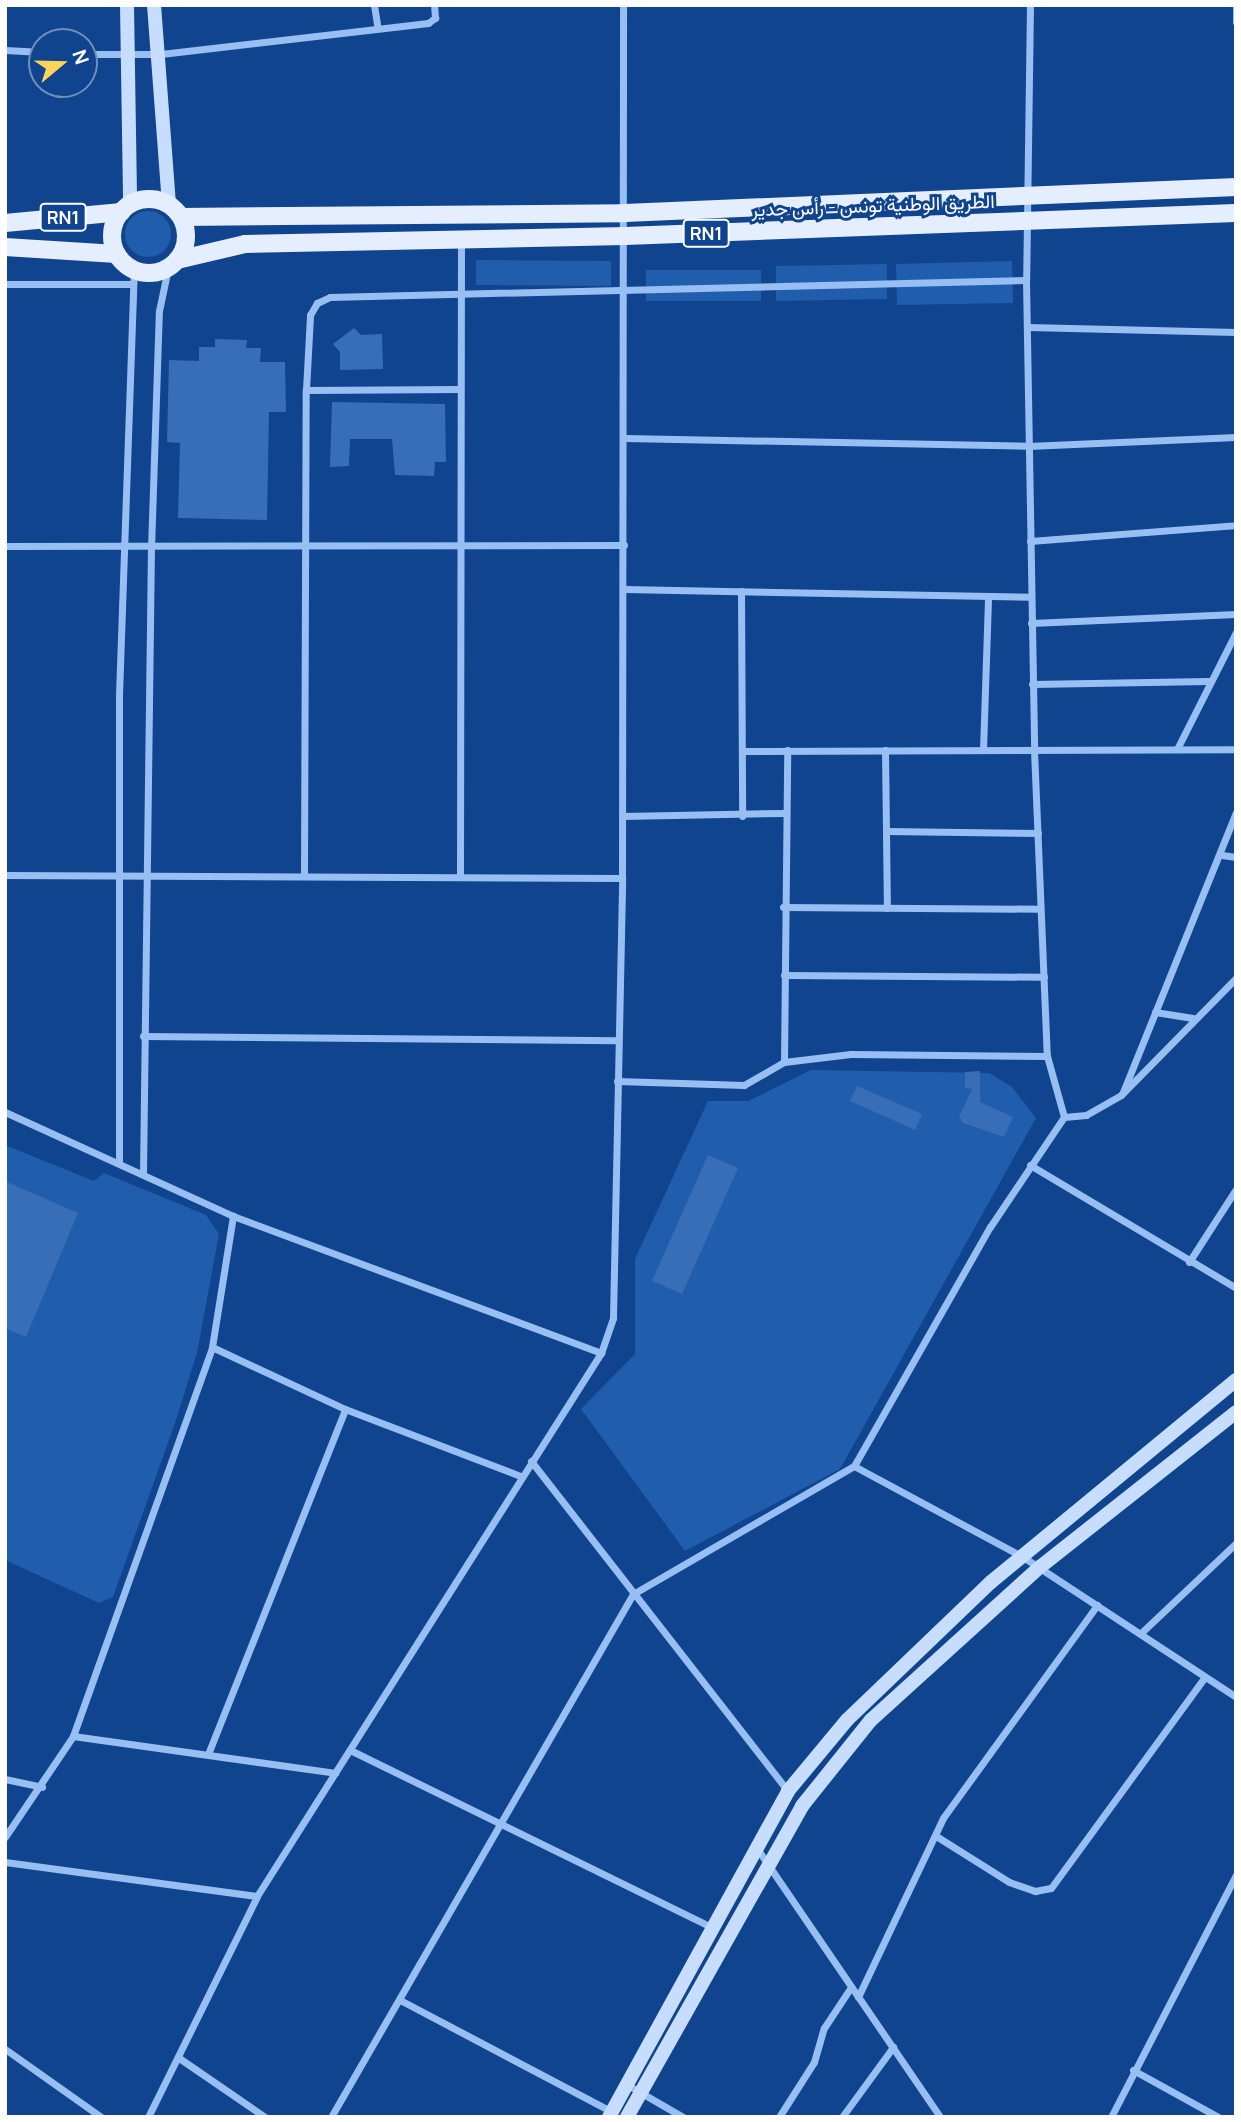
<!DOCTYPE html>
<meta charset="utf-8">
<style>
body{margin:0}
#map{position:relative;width:1241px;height:2122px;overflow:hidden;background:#10448e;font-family:Manrope,Vazirmatn,sans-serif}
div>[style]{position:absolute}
.green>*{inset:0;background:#215dad}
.round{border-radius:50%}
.building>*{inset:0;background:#386eb8}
.street>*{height:7px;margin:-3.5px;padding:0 3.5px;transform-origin:3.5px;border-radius:3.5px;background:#98bff3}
.secondary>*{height:14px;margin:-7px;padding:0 7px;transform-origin:7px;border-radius:7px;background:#c7ddfd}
.primary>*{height:18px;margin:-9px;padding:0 9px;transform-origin:9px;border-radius:9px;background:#e4eeff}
.primary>.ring{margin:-9px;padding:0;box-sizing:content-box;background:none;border:18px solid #e4eeff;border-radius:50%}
span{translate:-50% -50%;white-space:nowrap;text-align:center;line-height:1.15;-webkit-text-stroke:6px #10448e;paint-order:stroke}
.shield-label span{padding:2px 5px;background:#10448e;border:2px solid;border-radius:5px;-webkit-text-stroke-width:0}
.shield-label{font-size:18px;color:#fff;font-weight:700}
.street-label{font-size:19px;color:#fff}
.frame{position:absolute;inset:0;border:7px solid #fff;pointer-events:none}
.north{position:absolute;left:28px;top:28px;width:70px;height:70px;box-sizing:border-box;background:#10448e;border:2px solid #708fbb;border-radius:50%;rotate:71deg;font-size:19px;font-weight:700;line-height:28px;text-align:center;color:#fff}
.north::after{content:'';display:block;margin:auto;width:24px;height:32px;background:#ffd35a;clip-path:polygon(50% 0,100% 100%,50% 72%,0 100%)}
</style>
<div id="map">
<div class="green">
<div class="round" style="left:125px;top:211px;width:46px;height:46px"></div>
<div style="clip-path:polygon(476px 260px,611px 261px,611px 286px,476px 285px)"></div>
<div style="clip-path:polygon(1012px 261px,1013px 303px,897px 305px,896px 264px)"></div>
<div style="clip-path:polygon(887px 264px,887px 299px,776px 301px,776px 266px)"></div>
<div style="clip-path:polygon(646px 270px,761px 270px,761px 301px,646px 301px)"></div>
<div style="clip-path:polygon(811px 1070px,989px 1073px,1012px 1087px,1036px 1118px,840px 1469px,685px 1551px,581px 1409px,635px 1354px,635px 1259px,708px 1101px,748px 1101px)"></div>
<div style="clip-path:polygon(5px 1145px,94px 1181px,104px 1173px,206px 1215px,219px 1234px,197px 1353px,175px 1423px,113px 1597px,99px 1603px,5px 1560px)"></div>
</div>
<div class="building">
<div style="clip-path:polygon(354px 328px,361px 335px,382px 334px,383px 369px,340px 370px,340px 352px,333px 344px)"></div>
<div style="clip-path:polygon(215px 339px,247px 340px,246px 348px,261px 348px,260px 362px,285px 362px,286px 412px,269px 412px,267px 520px,178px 518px,180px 443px,167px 442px,169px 360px,199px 361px,199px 347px,215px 347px)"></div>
<div style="clip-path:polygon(332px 402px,445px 404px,446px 462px,435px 462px,434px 476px,395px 475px,392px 439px,350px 439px,349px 466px,330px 467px)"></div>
<div style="clip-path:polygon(980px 1071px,980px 1102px,1013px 1117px,1004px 1137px,963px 1123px,959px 1117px,972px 1089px,965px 1088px,965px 1072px)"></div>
<div style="clip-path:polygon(857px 1086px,922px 1114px,915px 1130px,850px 1101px)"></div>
<div style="clip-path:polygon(708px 1155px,738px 1168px,682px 1294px,652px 1281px)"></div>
<div style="clip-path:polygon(5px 1181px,78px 1213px,26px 1337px,5px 1328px)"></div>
</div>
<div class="street">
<div style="left:374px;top:5px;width:20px;rotate:81deg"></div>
<div style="left:1030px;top:5px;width:275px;rotate:90.8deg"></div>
<div style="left:1026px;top:280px;width:470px;rotate:89deg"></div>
<div style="left:1034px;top:750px;width:306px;rotate:87.6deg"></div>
<div style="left:1047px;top:1056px;width:63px;rotate:74.4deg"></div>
<div style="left:1236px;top:5px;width:17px;rotate:90deg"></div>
<div style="left:5px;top:50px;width:37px;rotate:3deg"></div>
<div style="left:84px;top:54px;width:77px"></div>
<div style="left:161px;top:54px;width:269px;rotate:-6.6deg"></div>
<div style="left:428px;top:23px;width:9px;rotate:-36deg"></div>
<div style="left:435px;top:18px;width:13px;rotate:-94deg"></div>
<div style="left:5px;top:284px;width:128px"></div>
<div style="left:1028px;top:327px;width:208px;rotate:1.4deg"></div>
<div style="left:306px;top:390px;width:154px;rotate:-0.4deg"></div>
<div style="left:625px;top:438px;width:403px;rotate:1.1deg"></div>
<div style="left:1028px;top:446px;width:208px;rotate:-2.5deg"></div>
<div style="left:1030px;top:541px;width:207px;rotate:-4.4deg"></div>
<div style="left:5px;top:546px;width:619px;rotate:-0.09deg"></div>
<div style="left:624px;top:589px;width:406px;rotate:1.1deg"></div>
<div style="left:741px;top:591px;width:225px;rotate:89.7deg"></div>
<div style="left:1031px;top:623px;width:205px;rotate:-2.5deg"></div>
<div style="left:1032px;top:684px;width:176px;rotate:-1deg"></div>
<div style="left:1178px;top:747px;width:129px;rotate:-63.2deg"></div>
<div style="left:885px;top:750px;width:158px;rotate:89.3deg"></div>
<div style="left:983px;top:750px;width:154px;rotate:-88.1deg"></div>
<div style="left:745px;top:751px;width:491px;rotate:-0.2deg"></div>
<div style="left:622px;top:816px;width:162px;rotate:-1.1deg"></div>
<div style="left:886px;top:831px;width:152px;rotate:0.8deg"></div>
<div style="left:1222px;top:855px;width:14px;rotate:8deg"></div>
<div style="left:304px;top:874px;width:484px;rotate:-89.8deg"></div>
<div style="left:306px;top:390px;width:75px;rotate:-86.9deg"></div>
<div style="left:310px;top:315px;width:14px;rotate:-60deg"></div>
<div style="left:317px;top:303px;width:14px;rotate:-25deg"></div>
<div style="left:330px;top:297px;width:696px;rotate:-1.4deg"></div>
<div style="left:460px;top:874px;width:635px;rotate:-89.91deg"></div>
<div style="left:5px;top:875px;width:617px;rotate:0.28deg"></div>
<div style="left:783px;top:907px;width:257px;rotate:0.4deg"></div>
<div style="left:784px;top:975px;width:260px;rotate:0.4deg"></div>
<div style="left:1155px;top:1012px;width:38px;rotate:9deg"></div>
<div style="left:143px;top:1036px;width:474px;rotate:0.5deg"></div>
<div style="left:784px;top:1062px;width:312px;rotate:-89.4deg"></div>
<div style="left:617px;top:1081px;width:127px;rotate:1.8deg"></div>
<div style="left:744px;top:1085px;width:46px;rotate:-29.9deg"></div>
<div style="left:784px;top:1062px;width:67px;rotate:-6.8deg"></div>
<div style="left:851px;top:1054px;width:196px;rotate:0.6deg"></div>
<div style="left:1123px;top:1092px;width:301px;rotate:-68deg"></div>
<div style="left:5px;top:1112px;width:251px;rotate:24.5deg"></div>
<div style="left:233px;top:1216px;width:393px;rotate:20.4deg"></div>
<div style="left:119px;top:1162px;width:467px;rotate:-90deg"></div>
<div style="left:119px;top:695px;width:425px;rotate:-88deg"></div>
<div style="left:1030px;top:1165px;width:240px;rotate:30.8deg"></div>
<div style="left:143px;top:1174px;width:625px;rotate:-89.27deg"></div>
<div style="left:151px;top:549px;width:238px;rotate:-88.1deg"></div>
<div style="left:159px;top:311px;width:44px;rotate:-78.2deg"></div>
<div style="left:1189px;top:1262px;width:87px;rotate:-57.2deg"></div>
<div style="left:212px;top:1347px;width:147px;rotate:25deg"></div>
<div style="left:345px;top:1409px;width:187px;rotate:20.9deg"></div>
<div style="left:531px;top:1461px;width:418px;rotate:52.1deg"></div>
<div style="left:854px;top:1466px;width:192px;rotate:28.3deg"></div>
<div style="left:1023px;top:1557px;width:255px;rotate:33.3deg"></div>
<div style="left:1142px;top:1632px;width:129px;rotate:-43.4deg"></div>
<div style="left:73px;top:1736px;width:265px;rotate:8deg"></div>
<div style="left:350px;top:1750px;width:402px;rotate:26.1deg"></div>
<div style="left:208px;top:1754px;width:371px;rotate:-68.3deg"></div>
<div style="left:5px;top:1779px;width:38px;rotate:12deg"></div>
<div style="left:936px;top:1836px;width:86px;rotate:32.2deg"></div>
<div style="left:1009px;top:1882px;width:28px;rotate:19deg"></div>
<div style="left:1035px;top:1891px;width:16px;rotate:-11deg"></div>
<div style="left:1051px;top:1888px;width:260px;rotate:-53.9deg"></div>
<div style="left:5px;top:1837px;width:122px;rotate:-56deg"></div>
<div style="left:73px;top:1736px;width:413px;rotate:-70.3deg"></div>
<div style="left:212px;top:1347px;width:133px;rotate:-80.9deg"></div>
<div style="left:756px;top:1847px;width:327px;rotate:55.7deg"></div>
<div style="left:5px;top:1862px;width:254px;rotate:7.7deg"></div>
<div style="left:858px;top:1997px;width:198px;rotate:-64.6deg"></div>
<div style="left:943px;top:1818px;width:263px;rotate:-54.1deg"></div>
<div style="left:400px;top:2000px;width:242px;rotate:27.8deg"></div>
<div style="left:5px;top:2049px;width:118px;rotate:35.3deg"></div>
<div style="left:179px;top:2058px;width:104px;rotate:34.5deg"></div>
<div style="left:1133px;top:2070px;width:97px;rotate:28.9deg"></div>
<div style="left:626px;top:2084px;width:66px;rotate:30.1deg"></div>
<div style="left:148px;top:2117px;width:246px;rotate:-63.7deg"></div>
<div style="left:257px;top:1896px;width:643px;rotate:-57.65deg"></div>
<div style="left:601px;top:1353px;width:37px;rotate:-71deg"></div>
<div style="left:613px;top:1318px;width:440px;rotate:-88.8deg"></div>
<div style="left:622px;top:878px;width:873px;rotate:-89.93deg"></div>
<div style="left:331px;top:2117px;width:604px;rotate:-60deg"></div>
<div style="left:633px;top:1594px;width:255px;rotate:-30.1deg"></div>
<div style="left:854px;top:1466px;width:275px;rotate:-60.4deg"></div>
<div style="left:990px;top:1227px;width:133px;rotate:-56.1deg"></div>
<div style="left:1064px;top:1117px;width:22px;rotate:-5deg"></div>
<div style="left:1086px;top:1115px;width:40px;rotate:-29.7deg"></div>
<div style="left:1121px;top:1095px;width:164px;rotate:-45.5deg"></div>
<div style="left:779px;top:2117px;width:65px;rotate:-57.5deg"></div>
<div style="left:814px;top:2062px;width:35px;rotate:-74deg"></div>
<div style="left:824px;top:2028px;width:49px;rotate:-56.6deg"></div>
<div style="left:842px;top:2117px;width:87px;rotate:-53.9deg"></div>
<div style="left:1111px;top:2117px;width:272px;rotate:-62.7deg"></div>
</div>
<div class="secondary">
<div style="left:127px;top:5px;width:199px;rotate:89.1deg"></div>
<div style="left:154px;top:5px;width:200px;rotate:85.7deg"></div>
<div style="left:609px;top:2117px;width:372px;rotate:-61.2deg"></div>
<div style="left:788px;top:1791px;width:92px;rotate:-50.3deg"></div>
<div style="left:847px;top:1720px;width:199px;rotate:-43.8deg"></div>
<div style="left:991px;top:1582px;width:318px;rotate:-39.5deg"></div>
<div style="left:627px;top:2117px;width:357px;rotate:-60.6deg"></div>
<div style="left:802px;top:1806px;width:110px;rotate:-51.3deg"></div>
<div style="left:871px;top:1720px;width:228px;rotate:-42.2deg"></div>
<div style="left:1040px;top:1567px;width:250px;rotate:-38.3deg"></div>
</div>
<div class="primary">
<div class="ring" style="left:112px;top:199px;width:56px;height:56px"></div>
<div style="left:181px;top:217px;width:444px;rotate:-0.5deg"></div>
<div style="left:625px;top:213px;width:612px;rotate:-2.44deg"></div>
<div style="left:5px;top:223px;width:117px;rotate:-5.4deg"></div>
<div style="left:5px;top:247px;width:112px;rotate:3.6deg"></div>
<div style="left:177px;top:260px;width:70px;rotate:-13.2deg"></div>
<div style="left:245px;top:244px;width:380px;rotate:-1.2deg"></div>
<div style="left:625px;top:236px;width:611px;rotate:-2.16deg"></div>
</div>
<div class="shield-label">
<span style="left:63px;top:217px">RN1</span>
<span style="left:706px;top:233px">RN1</span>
</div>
<div class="street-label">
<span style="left:873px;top:206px;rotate:-2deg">الطريق الوطنية تونس - رأس جدير</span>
</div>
<div class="frame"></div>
<div class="north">N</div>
</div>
